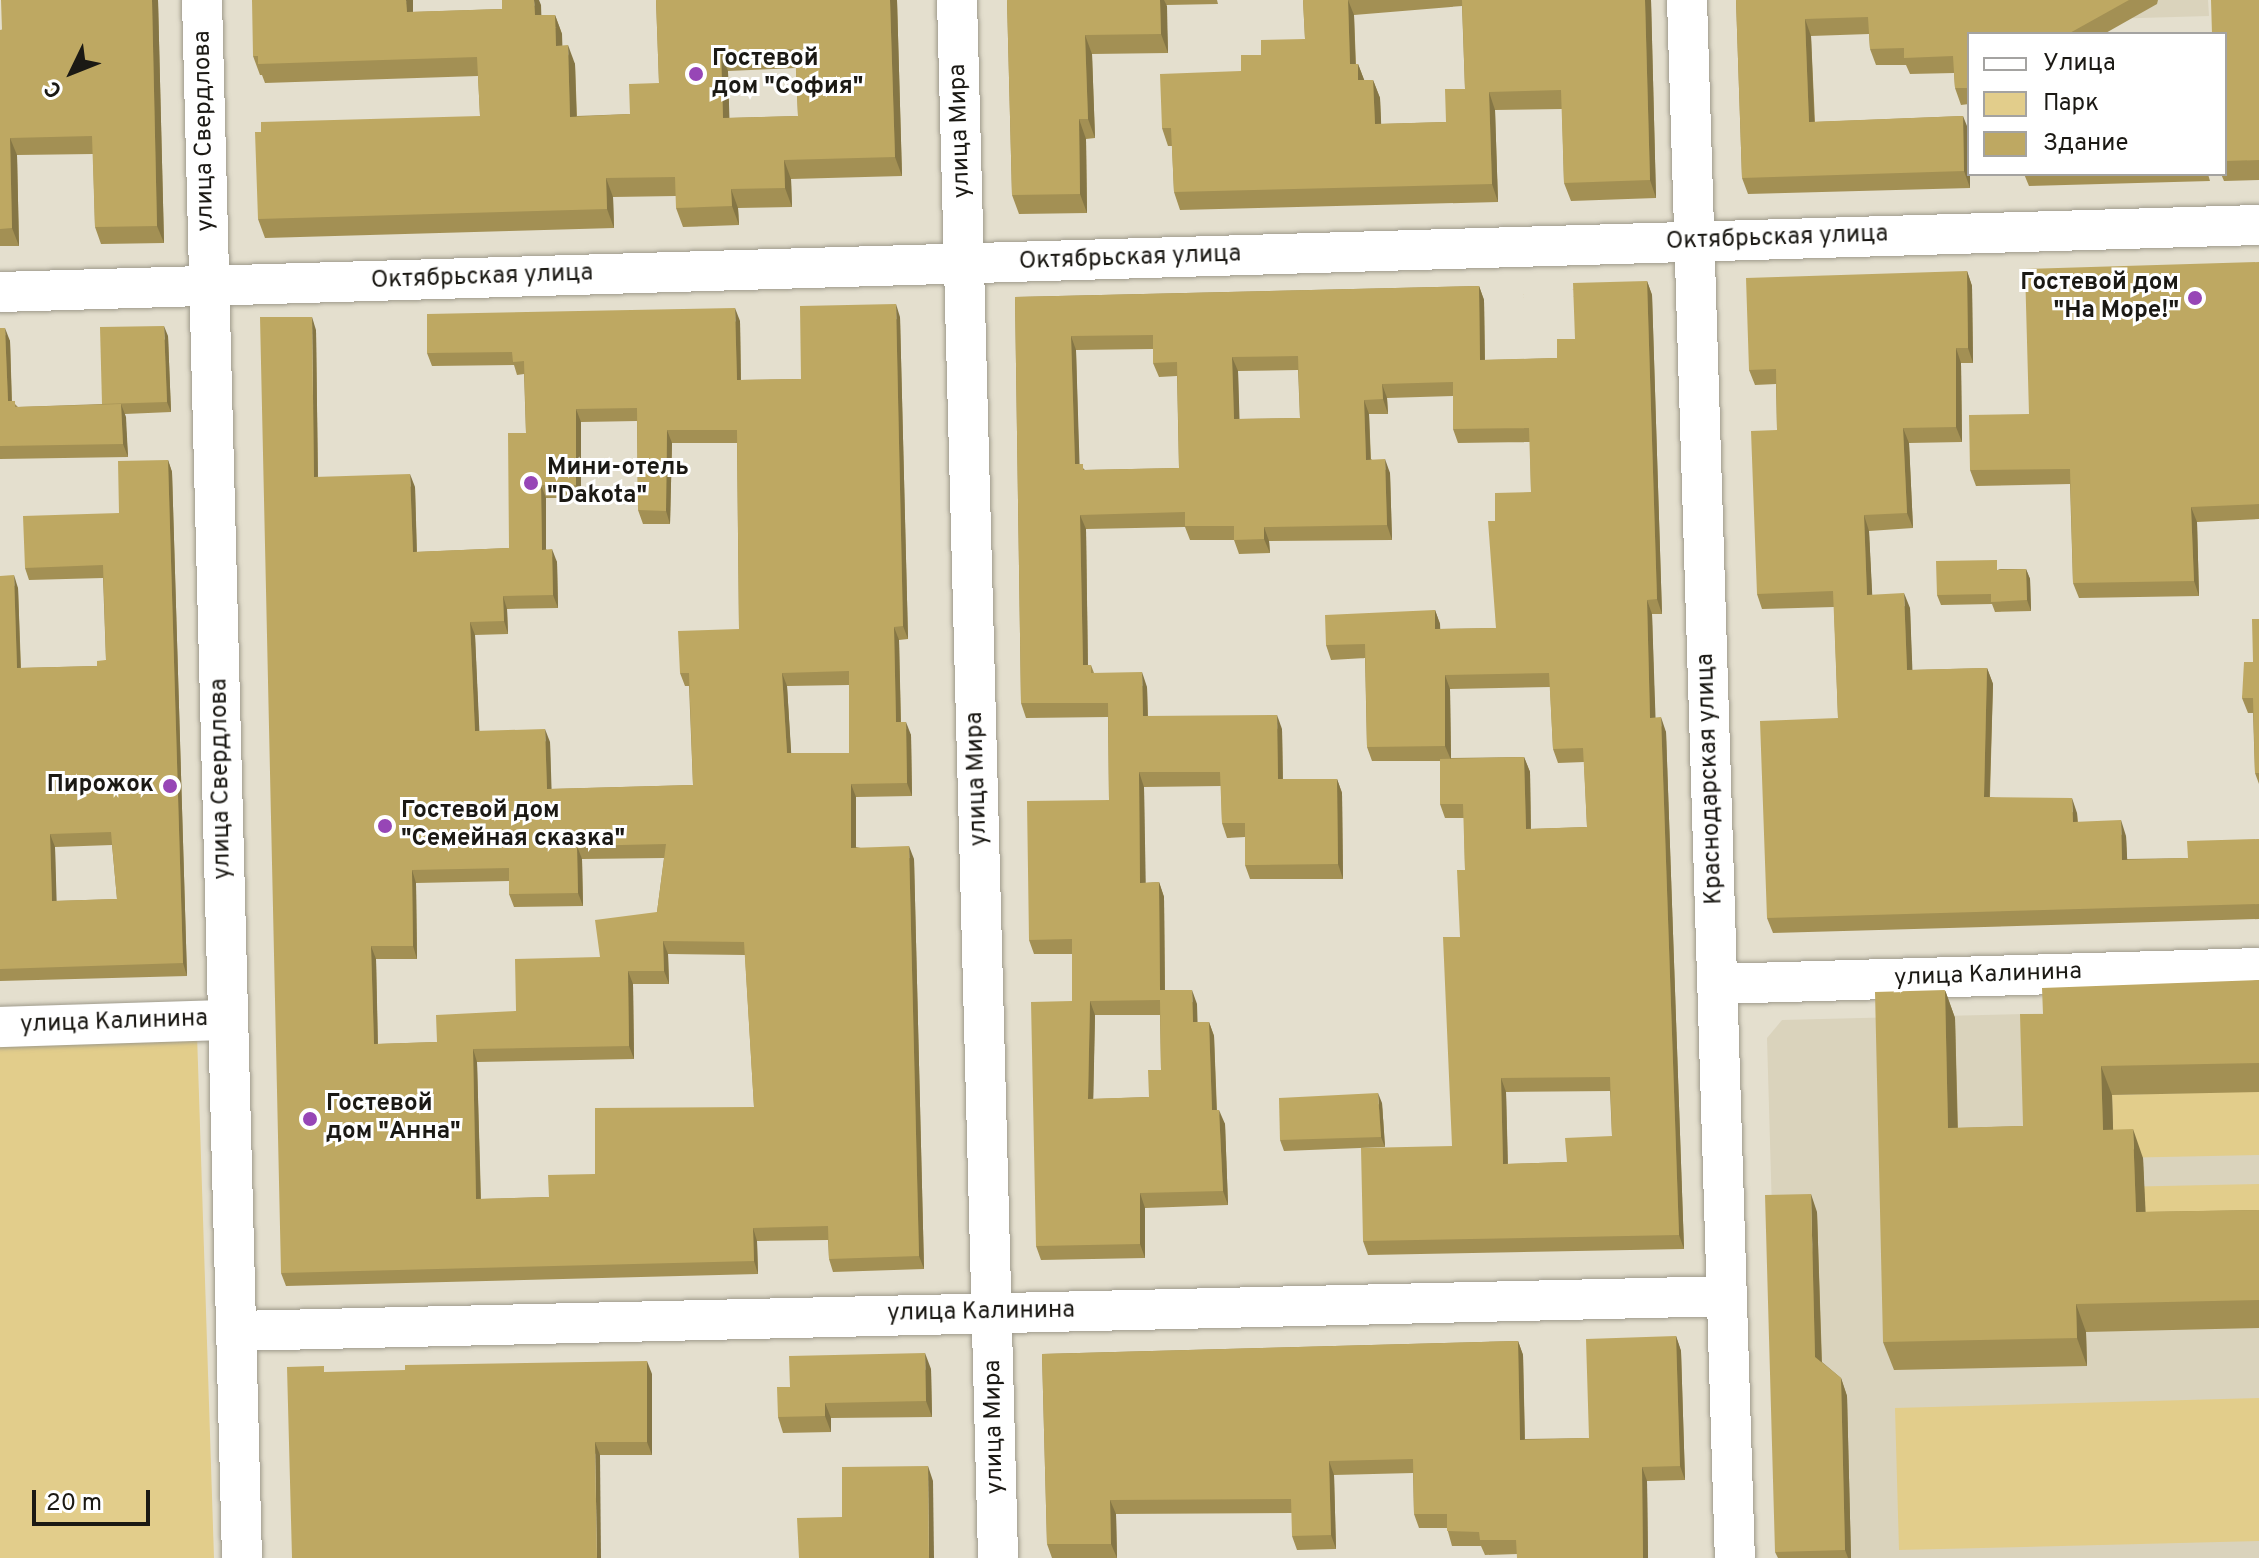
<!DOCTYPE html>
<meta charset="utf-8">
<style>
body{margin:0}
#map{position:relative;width:2259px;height:1558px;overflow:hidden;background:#e4dfce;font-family:Overpass,sans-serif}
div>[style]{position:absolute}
.built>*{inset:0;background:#dad3bc}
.green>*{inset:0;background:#e2cd8b}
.roads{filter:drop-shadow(0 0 2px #9e9a8b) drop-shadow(0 0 2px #9e9a8b)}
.minor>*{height:40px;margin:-20px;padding:0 20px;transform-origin:20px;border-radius:20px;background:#fff}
.wall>*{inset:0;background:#a39054}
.shaded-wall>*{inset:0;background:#857645}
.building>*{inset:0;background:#bea862}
.dots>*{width:22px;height:22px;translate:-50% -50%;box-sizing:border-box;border:4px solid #fff;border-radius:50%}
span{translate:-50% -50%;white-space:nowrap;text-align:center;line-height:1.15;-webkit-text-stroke:6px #fff;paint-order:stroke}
.poi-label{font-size:24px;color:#1b1914;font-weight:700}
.left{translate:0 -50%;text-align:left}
.right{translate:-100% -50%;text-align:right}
.street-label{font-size:24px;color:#1b1914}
.legend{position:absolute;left:1967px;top:32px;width:260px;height:144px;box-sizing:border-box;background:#fff;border:2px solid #a4a3a1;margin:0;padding:10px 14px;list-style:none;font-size:24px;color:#1b1914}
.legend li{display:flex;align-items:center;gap:16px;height:40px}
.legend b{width:40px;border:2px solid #a4a3a1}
.north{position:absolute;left:32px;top:32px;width:80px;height:80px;-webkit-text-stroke:6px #fff;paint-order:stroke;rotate:227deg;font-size:22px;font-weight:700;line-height:32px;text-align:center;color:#1b1914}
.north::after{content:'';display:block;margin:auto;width:28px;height:36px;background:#1b1914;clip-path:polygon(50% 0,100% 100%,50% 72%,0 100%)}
.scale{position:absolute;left:32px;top:1490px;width:118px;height:36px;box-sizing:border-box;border:4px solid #1b1914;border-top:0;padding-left:10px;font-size:24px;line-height:28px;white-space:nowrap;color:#1b1914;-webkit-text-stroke:6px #fff;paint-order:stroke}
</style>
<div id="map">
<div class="built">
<div style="clip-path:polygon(1923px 0,2208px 0,2209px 16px,2071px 20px)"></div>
<div style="clip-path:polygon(2259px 1008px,2259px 1558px,1782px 1558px,1767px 1038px,1782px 1020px)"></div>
</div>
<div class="green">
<div style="clip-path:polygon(197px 1034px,214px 1558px,0 1558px,0 1040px)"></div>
<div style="clip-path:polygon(2259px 1091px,2259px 1155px,2114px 1158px,2112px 1095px)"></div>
<div style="clip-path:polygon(2259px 1184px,2259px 1238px,2116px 1241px,2114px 1187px)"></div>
<div style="clip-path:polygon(2259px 1398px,2259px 1541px,1899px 1550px,1895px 1408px)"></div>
</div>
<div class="roads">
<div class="minor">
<div style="left:202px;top:0;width:1559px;rotate:88.53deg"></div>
<div style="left:957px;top:0;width:1559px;rotate:88.49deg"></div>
<div style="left:1687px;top:0;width:1559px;rotate:88.24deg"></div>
<div style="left:0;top:292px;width:2260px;rotate:-1.7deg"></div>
<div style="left:1717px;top:984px;width:542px;rotate:-1.69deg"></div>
<div style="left:0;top:1027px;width:228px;rotate:-1.8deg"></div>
<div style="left:236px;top:1331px;width:1491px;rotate:-1.34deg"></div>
</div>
</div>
<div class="wall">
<div style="clip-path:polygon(158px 0,164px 243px,101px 244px,95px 227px,93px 154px,17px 155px,19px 246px,0 246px,0 30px)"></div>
<div style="clip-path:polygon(evenodd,413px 0,413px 12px,502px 9px,541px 5px,541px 15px,555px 15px,562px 34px,562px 46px,575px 64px,577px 116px,630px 114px,659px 83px,656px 0,897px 0,902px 176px,791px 179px,792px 207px,738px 208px,739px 225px,683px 227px,676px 208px,676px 196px,613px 197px,614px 228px,265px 238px,258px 219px,480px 116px,478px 76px,265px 83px,262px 75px,260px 75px,253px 56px,413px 0,796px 68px,798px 116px,729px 118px,728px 71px,796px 68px)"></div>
<div style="clip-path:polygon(1007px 0,1217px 0,1218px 4px,1166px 5px,1168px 53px,1092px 54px,1095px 138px,1086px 139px,1087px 213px,1019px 214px,1012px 195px)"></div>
<div style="clip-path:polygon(evenodd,1303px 0,1651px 0,1656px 198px,1571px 201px,1564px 183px,1562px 109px,1495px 110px,1498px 202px,1180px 210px,1174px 192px,1172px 146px,1168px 146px,1162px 128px,1241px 71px,1261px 55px,1305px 39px,1303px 0,1462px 6px,1465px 89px,1446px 122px,1381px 124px,1380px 98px,1373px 80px,1364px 80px,1358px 64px,1356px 64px,1354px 15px,1462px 6px)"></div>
<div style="clip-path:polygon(1736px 0,2158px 0,2157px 4px,2104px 34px,1969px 34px,1969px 104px,1961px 105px,1955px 88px,1954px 73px,1910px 74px,1906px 65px,1876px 65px,1870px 49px,1869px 34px,1811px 36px,1815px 122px,1963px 116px,1969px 174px,1970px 174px,1970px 188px,1748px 194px,1742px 178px)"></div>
<div style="clip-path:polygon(2259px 0,2259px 180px,2224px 181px,2221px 174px,2225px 174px,2225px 34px)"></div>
<div style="clip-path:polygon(2024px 174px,2208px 174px,2210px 181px,2029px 186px)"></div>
<div style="clip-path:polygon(2259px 262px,2259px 519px,2197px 522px,2199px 596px,2079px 598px,2073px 583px,2070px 484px,1976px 486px,1970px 470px,2029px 414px)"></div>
<div style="clip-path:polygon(1967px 271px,1972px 286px,1973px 363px,1961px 363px,1962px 442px,1909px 443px,1913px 528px,1869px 531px,1872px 595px,1910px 608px,1912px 670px,1987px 668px,1993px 684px,1990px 797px,2077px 813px,2078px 822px,2126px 836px,2127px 859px,2188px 858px,2259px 839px,2259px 919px,1773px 933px,1767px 918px,1838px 718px,1834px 607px,1762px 609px,1757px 594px,1777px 430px,1776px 384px,1755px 385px,1749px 370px)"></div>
<div style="clip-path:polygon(evenodd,1647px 281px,1652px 295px,1662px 614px,1652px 614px,1655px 718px,1666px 732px,1684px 1249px,1368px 1255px,1363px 1241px,1452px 1146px,1460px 937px,1465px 870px,1464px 818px,1445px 818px,1440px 804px,1440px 761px,1372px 761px,1367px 747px,1365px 658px,1331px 660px,1326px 645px,1435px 610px,1440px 624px,1440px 629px,1496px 628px,1495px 521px,1531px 492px,1530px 442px,1458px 443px,1453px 429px,1453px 396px,1387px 398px,1388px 414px,1369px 414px,1371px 459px,1390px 473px,1392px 540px,1269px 541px,1270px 553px,1239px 554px,1234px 540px,1190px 540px,1185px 527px,1086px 529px,1088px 665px,1091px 665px,1094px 673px,1147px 687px,1148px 716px,1282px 729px,1283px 779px,1337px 779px,1342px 793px,1343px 879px,1250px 879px,1245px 865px,1245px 837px,1227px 838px,1222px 823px,1221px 786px,1144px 787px,1145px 883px,1159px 882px,1164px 897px,1165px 990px,1197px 1004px,1197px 1022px,1209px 1022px,1214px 1036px,1217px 1110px,1225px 1124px,1228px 1205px,1145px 1208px,1145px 1258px,1041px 1260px,1036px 1246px,1072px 1001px,1072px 954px,1034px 954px,1029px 940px,1109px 800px,1108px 717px,1026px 718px,1021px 703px,1015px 297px,1479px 286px,1484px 300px,1485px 360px,1557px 358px,1575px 339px,1647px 281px,1153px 349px,1153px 363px,1159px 377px,1177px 376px,1179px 468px,1085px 470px,1079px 464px,1076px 350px,1153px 349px,1647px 281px,1298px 370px,1300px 418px,1239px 419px,1238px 371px,1298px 370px,1647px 281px,1550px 687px,1553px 749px,1558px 763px,1584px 762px,1587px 827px,1531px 829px,1530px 772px,1524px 757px,1451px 758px,1450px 689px,1550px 687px,1647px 281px,1095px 1015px,1160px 1015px,1161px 1070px,1149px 1097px,1093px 1099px,1095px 1015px,1647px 281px,1610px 1091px,1612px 1136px,1567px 1162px,1508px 1164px,1506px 1092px,1610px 1091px)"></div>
<div style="clip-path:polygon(evenodd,900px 317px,908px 639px,899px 640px,901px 722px,911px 735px,912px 796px,856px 797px,856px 847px,914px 859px,924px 1269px,833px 1272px,829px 1259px,828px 1240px,757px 1241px,758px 1274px,286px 1286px,281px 1273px,316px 330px,318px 477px,415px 487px,417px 552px,509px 548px,526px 433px,524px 374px,517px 375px,514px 365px,432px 366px,427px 353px,740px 321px,741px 380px,801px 379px,900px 317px,637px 421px,638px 510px,643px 524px,670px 524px,672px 443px,737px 443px,739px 629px,680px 673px,685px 686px,689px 686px,693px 785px,551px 789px,550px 742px,479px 731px,475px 635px,508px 634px,507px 609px,558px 608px,557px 562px,546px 549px,546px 498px,581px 498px,581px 422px,637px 421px,900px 317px,849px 685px,849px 753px,791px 753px,787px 686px,849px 685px,900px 317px,664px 858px,657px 912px,600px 957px,516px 1011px,437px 1042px,378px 1044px,376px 959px,417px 959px,416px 883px,509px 881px,509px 894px,514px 907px,583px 906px,582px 859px,664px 858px,900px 317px,668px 954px,745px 955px,754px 1107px,595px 1174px,549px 1197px,481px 1199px,477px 1062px,634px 1059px,633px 984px,669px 984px,668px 954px)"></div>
<div style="clip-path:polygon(0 328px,10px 341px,12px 401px,18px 407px,102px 404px,168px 336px,171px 412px,125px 414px,128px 457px,0 459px)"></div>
<div style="clip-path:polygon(evenodd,168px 460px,172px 472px,187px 976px,0 981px,0 576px,18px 588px,21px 668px,97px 666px,106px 660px,103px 578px,29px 580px,25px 568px,119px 513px,168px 460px,112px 845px,117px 899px,56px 901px,55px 847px,112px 845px)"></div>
<div style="clip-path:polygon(2000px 569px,2026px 569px,2030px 579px,2031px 611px,1995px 612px,1992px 604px,1941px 605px,1937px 595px)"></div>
<div style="clip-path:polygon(2259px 619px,2259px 784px,2255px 773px,2253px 713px,2248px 713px,2242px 698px,2253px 662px)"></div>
<div style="clip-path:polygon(2259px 980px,2259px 1092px,2112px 1095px,2113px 1130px,2143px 1158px,2145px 1212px,2259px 1210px,2259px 1328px,2086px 1332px,2087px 1366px,1894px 1370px,1883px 1342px,1945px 990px,1955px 1018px,1958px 1128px,2023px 1126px,2043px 1014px)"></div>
<div style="clip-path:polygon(1382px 1103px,1385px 1147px,1284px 1151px,1280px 1140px)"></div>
<div style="clip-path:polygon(1817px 1212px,1822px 1362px,1841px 1378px,1847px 1396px,1851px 1558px,1778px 1558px,1775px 1552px)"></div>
<div style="clip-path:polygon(1676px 1336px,1681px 1351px,1685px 1480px,1647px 1481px,1648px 1558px,1517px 1558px,1517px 1554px,1485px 1555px,1481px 1546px,1452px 1546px,1447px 1528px,1419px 1528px,1414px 1514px,1413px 1473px,1334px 1475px,1336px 1549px,1297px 1550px,1292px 1536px,1292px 1513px,1116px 1514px,1117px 1558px,1052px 1558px,1047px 1544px,1042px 1354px,1518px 1341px,1523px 1355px,1525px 1439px,1589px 1438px)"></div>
<div style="clip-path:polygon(931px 1369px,932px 1417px,831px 1418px,831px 1432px,783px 1433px,778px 1417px,790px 1387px)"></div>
<div style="clip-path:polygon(326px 1372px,652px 1374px,652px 1455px,600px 1455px)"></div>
</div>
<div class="shaded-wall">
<div style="clip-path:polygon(152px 0,158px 0,164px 243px,157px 226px)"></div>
<div style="clip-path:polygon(406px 0,413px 0,413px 31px,407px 12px)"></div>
<div style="clip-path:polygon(534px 0,539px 0,541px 5px,542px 34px,535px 15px)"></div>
<div style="clip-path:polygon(890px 0,897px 0,902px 176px,895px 157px)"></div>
<div style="clip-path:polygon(1160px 0,1164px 0,1167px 6px,1168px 53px,1161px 34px)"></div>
<div style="clip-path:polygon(1348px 0,1354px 15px,1356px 82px,1350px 64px)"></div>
<div style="clip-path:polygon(1645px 0,1651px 0,1656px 198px,1650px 180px)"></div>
<div style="clip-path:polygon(555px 15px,562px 34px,563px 65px,556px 46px)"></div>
<div style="clip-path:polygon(1805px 19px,1811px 36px,1815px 139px,1809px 122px)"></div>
<div style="clip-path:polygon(1085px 35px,1092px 54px,1095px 138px,1088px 119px)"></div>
<div style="clip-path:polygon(568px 45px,575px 64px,577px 136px,570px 117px)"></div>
<div style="clip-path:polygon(721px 52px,728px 71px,730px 137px,723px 118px)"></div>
<div style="clip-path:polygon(1358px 64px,1365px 82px,1358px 80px)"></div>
<div style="clip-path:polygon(1373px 80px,1380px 98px,1382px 142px,1375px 124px)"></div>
<div style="clip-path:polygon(1489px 92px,1495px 110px,1498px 202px,1492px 184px)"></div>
<div style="clip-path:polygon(1963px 116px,1969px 131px,1969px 174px,1970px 174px,1970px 188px,1964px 171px)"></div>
<div style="clip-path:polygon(1079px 119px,1086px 139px,1087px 213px,1080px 194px)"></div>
<div style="clip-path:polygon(10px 138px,17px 155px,19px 246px,12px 228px)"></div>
<div style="clip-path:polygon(784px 160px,791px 179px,792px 207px,785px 188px)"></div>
<div style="clip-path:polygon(606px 178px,613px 197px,614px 228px,607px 209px)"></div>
<div style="clip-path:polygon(731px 189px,738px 208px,739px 225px,732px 206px)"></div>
<div style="clip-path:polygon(1967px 271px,1972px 286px,1973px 363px,1968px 348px)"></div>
<div style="clip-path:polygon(1647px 281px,1652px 295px,1662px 614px,1657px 599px)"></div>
<div style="clip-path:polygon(1479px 286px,1484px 300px,1485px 374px,1480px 360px)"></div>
<div style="clip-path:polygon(896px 304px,900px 317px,908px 639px,903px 626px)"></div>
<div style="clip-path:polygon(735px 308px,740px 321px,741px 393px,737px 380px)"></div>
<div style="clip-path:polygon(312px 317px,316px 330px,318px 490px,314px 477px)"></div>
<div style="clip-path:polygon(164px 326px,168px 336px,171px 412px,167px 402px)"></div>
<div style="clip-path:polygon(5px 328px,10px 341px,12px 414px,8px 401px)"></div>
<div style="clip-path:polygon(1071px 336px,1076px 350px,1080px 479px,1075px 464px)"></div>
<div style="clip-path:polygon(1956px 348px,1961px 363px,1962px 442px,1956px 427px)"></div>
<div style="clip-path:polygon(1232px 357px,1238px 371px,1240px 434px,1234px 419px)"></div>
<div style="clip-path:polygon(1382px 384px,1387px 398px,1388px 414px,1383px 399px)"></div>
<div style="clip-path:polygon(1364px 400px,1369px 414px,1371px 474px,1366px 460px)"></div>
<div style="clip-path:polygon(121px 404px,126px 417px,128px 457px,123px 444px)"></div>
<div style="clip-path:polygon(576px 409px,581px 422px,581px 498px,576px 485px)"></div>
<div style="clip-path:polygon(1903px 428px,1909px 443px,1913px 528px,1907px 513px)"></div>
<div style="clip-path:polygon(667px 430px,672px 443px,670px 524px,666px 511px)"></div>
<div style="clip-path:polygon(1385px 459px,1390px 473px,1392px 540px,1387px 525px)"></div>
<div style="clip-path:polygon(168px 460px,172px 472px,187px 976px,183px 963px)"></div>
<div style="clip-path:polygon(410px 474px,415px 487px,417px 565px,413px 552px)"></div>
<div style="clip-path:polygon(541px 485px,546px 498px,546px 563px,542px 550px)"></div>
<div style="clip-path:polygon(2191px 507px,2197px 522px,2199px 596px,2194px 581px)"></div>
<div style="clip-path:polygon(1080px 515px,1086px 529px,1088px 679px,1083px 665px)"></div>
<div style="clip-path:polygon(1864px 515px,1869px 531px,1873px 610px,1867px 595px)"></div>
<div style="clip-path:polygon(1264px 527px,1269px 541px,1270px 553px,1264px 539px)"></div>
<div style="clip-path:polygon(552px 549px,557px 562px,558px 608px,553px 595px)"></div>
<div style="clip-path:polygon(2026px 569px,2030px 579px,2031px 611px,2027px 600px)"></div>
<div style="clip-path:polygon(14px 575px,18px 588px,21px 681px,17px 668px)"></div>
<div style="clip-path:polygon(1904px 593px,1910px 608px,1913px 685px,1907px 670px)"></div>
<div style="clip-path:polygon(503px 596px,507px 609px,508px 634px,504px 621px)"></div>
<div style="clip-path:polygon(1647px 600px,1652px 614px,1656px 732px,1650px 718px)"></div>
<div style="clip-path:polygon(1435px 610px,1440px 624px,1441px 644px,1435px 629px)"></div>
<div style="clip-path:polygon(470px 622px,475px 635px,480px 744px,475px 731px)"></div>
<div style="clip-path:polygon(894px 627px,899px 640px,901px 735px,896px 722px)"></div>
<div style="clip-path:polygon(1987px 668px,1993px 684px,1989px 812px,1984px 797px)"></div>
<div style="clip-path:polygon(1142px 672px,1147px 687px,1148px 730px,1143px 716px)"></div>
<div style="clip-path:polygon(782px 673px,787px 686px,792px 766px,787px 753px)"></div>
<div style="clip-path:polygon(1445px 675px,1450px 689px,1451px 760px,1445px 746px)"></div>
<div style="clip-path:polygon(1277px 715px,1282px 729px,1283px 794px,1278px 779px)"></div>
<div style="clip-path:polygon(1661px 717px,1666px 732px,1684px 1249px,1679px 1235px)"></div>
<div style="clip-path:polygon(906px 722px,911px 735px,912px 796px,907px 783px)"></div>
<div style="clip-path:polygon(545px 729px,550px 742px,552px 802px,547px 789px)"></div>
<div style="clip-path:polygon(1524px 757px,1530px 772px,1531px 843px,1526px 829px)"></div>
<div style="clip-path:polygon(1139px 772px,1144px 787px,1146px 897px,1140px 883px)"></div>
<div style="clip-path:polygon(1337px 779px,1342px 793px,1343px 879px,1338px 864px)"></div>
<div style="clip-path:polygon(851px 784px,856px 797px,856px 861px,851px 848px)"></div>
<div style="clip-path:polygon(2072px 798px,2077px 813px,2078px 838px,2073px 822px)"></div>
<div style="clip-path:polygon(2121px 820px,2126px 836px,2128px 875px,2122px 860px)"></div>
<div style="clip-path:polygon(50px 834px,55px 847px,57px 913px,52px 901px)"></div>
<div style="clip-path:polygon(577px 846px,582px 859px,583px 906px,578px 893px)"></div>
<div style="clip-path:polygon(909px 846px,914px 859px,924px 1269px,919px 1256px)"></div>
<div style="clip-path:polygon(412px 870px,416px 883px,417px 959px,413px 946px)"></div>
<div style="clip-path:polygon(1159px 882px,1164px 897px,1165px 1005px,1160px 990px)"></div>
<div style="clip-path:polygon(663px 941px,668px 954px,669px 984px,664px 971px)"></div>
<div style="clip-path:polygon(371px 946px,376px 959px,378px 1058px,374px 1044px)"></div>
<div style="clip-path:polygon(628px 971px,633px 984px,634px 1059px,629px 1046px)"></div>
<div style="clip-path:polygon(1192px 990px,1197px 1004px,1198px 1037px,1193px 1022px)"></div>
<div style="clip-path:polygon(1945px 990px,1955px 1018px,1958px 1156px,1948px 1128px)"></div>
<div style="clip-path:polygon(1090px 1001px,1095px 1015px,1093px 1113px,1088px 1099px)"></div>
<div style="clip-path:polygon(1209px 1022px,1214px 1036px,1217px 1124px,1212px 1110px)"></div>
<div style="clip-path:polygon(473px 1049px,477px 1062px,481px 1212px,476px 1199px)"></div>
<div style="clip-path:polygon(2101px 1066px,2112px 1095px,2114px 1158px,2103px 1130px)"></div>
<div style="clip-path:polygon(1501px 1078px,1506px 1092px,1508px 1179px,1503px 1164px)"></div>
<div style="clip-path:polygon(1378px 1093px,1382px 1103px,1385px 1147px,1381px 1137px)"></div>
<div style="clip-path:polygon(1219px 1110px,1225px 1124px,1228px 1205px,1223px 1191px)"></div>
<div style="clip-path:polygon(2133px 1129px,2143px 1158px,2147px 1241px,2136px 1212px)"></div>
<div style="clip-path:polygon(1140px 1193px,1145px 1208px,1145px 1258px,1140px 1244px)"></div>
<div style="clip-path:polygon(1811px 1194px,1817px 1212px,1822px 1375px,1815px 1357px)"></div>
<div style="clip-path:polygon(753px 1228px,757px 1241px,758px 1274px,754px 1261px)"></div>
<div style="clip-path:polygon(2076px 1304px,2086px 1332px,2087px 1366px,2077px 1338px)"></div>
<div style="clip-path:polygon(1676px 1336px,1681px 1351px,1685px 1480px,1680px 1466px)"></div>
<div style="clip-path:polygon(1518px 1341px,1523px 1355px,1525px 1454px,1520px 1440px)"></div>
<div style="clip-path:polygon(925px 1353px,931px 1369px,932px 1417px,926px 1401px)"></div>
<div style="clip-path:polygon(647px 1361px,652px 1374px,652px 1455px,647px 1442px)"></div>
<div style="clip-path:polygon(1841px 1378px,1847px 1396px,1851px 1558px,1848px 1558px,1845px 1550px)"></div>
<div style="clip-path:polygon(825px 1403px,831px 1418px,831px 1432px,825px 1416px)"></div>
<div style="clip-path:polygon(595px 1442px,600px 1455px,601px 1558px,597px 1558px)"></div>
<div style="clip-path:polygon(1329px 1461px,1334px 1475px,1336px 1549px,1331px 1535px)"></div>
<div style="clip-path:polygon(928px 1466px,933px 1481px,934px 1558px,929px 1558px)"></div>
<div style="clip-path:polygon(1642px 1467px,1647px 1481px,1648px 1558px,1643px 1558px)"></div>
<div style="clip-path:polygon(1110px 1500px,1116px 1514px,1117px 1558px,1111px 1544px)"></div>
</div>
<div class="building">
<div style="clip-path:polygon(1px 0,152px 0,157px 226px,95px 227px,92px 136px,10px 138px,12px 228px,0 229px,0 30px,2px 30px)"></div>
<div style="clip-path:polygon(evenodd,252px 0,406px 0,407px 12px,502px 9px,502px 0,534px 0,535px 15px,555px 15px,556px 46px,568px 45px,570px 117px,630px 114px,629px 84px,659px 83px,656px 0,890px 0,895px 157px,784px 160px,785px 188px,731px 189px,732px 206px,676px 208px,675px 177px,606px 178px,607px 209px,258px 219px,255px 132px,261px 132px,261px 122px,480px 116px,477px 57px,258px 64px,258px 56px,253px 56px,252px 0,795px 49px,798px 116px,723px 118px,721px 52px,795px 49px)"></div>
<div style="clip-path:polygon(1007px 0,1160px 0,1161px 34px,1085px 35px,1088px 119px,1079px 119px,1080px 194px,1012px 195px)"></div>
<div style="clip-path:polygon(1303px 0,1348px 0,1350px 64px,1358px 64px,1358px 80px,1373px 80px,1375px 124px,1446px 122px,1445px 89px,1465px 89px,1462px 0,1645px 0,1650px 180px,1564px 183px,1561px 90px,1489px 92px,1492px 184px,1174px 192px,1171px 128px,1162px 128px,1160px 74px,1241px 71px,1241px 55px,1261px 55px,1261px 40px,1305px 39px)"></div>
<div style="clip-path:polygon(1736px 0,2129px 0,2068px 34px,1969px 34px,1969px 88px,1955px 88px,1953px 56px,1904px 58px,1904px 48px,1870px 49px,1868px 17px,1805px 19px,1809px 122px,1963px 116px,1964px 171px,1742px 178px)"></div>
<div style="clip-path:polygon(2211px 0,2259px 0,2259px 160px,2225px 161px,2225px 34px,2212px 34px)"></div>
<div style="clip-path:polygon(2259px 262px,2259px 504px,2191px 507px,2194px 581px,2073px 583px,2070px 469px,1970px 470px,1969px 415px,2029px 414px,2025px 269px)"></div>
<div style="clip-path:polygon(1967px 271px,1968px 348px,1956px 348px,1956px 427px,1903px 428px,1907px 513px,1864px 515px,1867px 595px,1904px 593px,1907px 670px,1987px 668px,1984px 797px,2072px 798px,2073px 822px,2121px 820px,2122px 860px,2188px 858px,2187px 841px,2259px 839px,2259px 904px,1767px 918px,1760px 721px,1838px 718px,1833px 591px,1757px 594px,1751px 431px,1777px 430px,1776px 369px,1749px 370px,1746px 278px)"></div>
<div style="clip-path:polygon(evenodd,1647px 281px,1657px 599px,1647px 600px,1650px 718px,1661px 717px,1679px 1235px,1363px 1241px,1361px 1148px,1452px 1146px,1443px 937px,1460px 937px,1457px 870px,1465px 870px,1463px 804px,1440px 804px,1440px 759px,1524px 757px,1526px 829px,1587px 827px,1583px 748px,1553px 749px,1549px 673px,1445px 675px,1445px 746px,1367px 747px,1365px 644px,1326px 645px,1325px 615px,1435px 610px,1435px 629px,1496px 628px,1488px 521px,1495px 521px,1495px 493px,1531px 492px,1529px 428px,1453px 429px,1453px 382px,1382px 384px,1383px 399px,1364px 400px,1366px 460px,1385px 459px,1387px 525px,1264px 527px,1264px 539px,1234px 540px,1234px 526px,1185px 526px,1185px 512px,1080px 515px,1083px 665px,1091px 665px,1091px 673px,1142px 672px,1143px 716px,1277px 715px,1278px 779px,1337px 779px,1338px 864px,1245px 865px,1245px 823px,1222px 823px,1220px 772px,1139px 772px,1140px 883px,1159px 882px,1160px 990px,1192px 990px,1193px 1022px,1209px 1022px,1212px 1110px,1219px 1110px,1223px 1191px,1140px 1193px,1140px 1244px,1036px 1246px,1031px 1002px,1072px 1001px,1072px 939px,1029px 940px,1027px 801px,1109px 800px,1108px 703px,1021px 703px,1015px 297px,1479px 286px,1480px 360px,1557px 358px,1557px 339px,1575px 339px,1573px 283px,1647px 281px,1153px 335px,1153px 363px,1177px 362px,1179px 468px,1083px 470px,1083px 464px,1075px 464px,1071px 336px,1153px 335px,1647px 281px,1298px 356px,1300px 418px,1234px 419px,1232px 357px,1298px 356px,1647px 281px,1160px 1000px,1161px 1070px,1148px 1070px,1149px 1097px,1088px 1099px,1090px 1001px,1160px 1000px,1647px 281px,1610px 1077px,1612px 1136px,1565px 1138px,1567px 1162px,1503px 1164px,1501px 1078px,1610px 1077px)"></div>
<div style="clip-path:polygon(evenodd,896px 304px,903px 626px,894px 627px,896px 722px,906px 722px,907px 783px,851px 784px,851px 848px,909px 846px,919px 1256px,829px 1259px,828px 1226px,753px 1228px,754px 1261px,281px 1273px,260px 317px,312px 317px,314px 477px,410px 474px,413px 552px,509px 548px,508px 433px,526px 433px,524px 361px,513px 362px,512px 352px,427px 353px,427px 314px,735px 308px,737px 380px,801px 379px,800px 306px,896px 304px,637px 408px,638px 510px,666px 511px,667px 430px,737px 430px,739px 629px,678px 631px,680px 673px,689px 673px,693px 785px,547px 789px,545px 729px,475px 731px,470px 622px,504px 621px,503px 596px,553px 595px,552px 549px,542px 550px,541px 485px,576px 485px,576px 409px,637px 408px,896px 304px,849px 671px,849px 753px,787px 753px,782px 673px,849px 671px,896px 304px,666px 844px,657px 912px,595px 920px,600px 957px,515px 959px,516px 1011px,436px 1015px,437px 1042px,374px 1044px,371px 946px,413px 946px,412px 870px,509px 868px,509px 894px,578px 893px,577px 846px,666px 844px,896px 304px,663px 941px,744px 942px,754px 1107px,595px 1108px,595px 1174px,548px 1175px,549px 1197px,476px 1199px,473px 1049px,629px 1046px,628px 971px,664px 971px,663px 941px)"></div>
<div style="clip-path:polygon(164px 326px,167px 402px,102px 404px,100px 327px)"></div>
<div style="clip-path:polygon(0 328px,5px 328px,8px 401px,15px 401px,15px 407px,121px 404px,123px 444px,0 446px)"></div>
<div style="clip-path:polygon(evenodd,168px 460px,183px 963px,0 969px,0 576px,14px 575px,17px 668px,97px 666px,97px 661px,106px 660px,103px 565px,25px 568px,23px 516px,119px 513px,118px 461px,168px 460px,111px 832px,117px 899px,52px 901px,50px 834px,111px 832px)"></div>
<div style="clip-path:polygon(1997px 560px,1997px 570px,2026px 569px,2027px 600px,1991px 602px,1991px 594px,1937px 595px,1936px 561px)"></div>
<div style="clip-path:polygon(2252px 619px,2259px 619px,2259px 773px,2255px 773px,2253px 698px,2242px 698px,2244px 662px,2253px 662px)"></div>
<div style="clip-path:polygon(2259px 980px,2259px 1063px,2101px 1066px,2103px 1130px,2133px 1129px,2136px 1212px,2259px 1210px,2259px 1300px,2076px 1304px,2077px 1338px,1883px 1342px,1875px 992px,1945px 990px,1948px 1128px,2023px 1126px,2020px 1014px,2043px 1014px,2042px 988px)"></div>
<div style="clip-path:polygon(1378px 1093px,1381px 1137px,1280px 1140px,1279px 1098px)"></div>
<div style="clip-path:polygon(1811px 1194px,1815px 1357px,1841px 1378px,1845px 1550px,1775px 1552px,1765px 1195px)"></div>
<div style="clip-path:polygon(1676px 1336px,1680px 1466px,1642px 1467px,1643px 1558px,1517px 1558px,1516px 1540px,1480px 1540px,1479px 1532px,1447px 1531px,1447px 1514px,1414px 1514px,1413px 1459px,1329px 1461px,1331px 1535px,1292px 1536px,1291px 1499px,1110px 1500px,1111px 1544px,1047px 1544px,1042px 1354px,1518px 1341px,1520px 1440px,1589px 1438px,1586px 1339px)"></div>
<div style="clip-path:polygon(925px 1353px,926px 1401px,825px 1403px,825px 1416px,778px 1417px,777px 1387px,790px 1387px,789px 1356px)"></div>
<div style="clip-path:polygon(647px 1361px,647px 1442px,595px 1442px,597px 1558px,292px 1558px,287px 1367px,324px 1366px,324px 1372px,405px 1370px,405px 1365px)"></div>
<div style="clip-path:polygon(928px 1466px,929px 1558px,799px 1558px,797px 1518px,842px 1517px,842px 1467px)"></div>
</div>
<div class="dots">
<div style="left:696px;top:74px;background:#9746b6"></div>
<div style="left:2195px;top:298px;background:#9746b6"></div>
<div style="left:531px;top:483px;background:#9746b6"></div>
<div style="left:170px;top:786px;background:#9746b6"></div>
<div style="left:385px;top:826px;background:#9746b6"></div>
<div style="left:310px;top:1119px;background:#9746b6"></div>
</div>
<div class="poi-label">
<span class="left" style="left:712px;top:74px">Гостевой<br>дом "София"</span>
<span class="right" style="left:2179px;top:298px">Гостевой дом<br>"На Море!"</span>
<span class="left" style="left:547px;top:483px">Мини-отель<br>"Dakota"</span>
<span class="right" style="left:154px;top:786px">Пирожок</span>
<span class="left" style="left:401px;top:826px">Гостевой дом<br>"Семейная сказка"</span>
<span class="left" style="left:326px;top:1119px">Гостевой<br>дом "Анна"</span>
</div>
<div class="street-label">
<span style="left:205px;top:131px;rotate:-91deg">улица Свердлова</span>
<span style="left:961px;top:131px;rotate:-92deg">улица Мира</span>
<span style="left:1777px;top:239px;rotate:-2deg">Октябрьская улица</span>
<span style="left:1130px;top:259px;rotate:-2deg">Октябрьская улица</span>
<span style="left:482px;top:278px;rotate:-2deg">Октябрьская улица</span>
<span style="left:222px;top:779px;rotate:-91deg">улица Свердлова</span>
<span style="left:978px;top:779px;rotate:-92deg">улица Мира</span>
<span style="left:1711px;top:779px;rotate:-92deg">Краснодарская улица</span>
<span style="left:1988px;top:976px;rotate:-2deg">улица Калинина</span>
<span style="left:114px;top:1023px;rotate:-2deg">улица Калинина</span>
<span style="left:981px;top:1313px;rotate:-1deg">улица Калинина</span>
<span style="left:995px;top:1427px;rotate:-91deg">улица Мира</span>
</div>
<ul class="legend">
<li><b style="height:10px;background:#fff"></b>Улица</li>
<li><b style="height:22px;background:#e2cd8b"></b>Парк</li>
<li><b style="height:22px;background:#bea862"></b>Здание</li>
</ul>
<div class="north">С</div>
<div class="scale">20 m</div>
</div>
